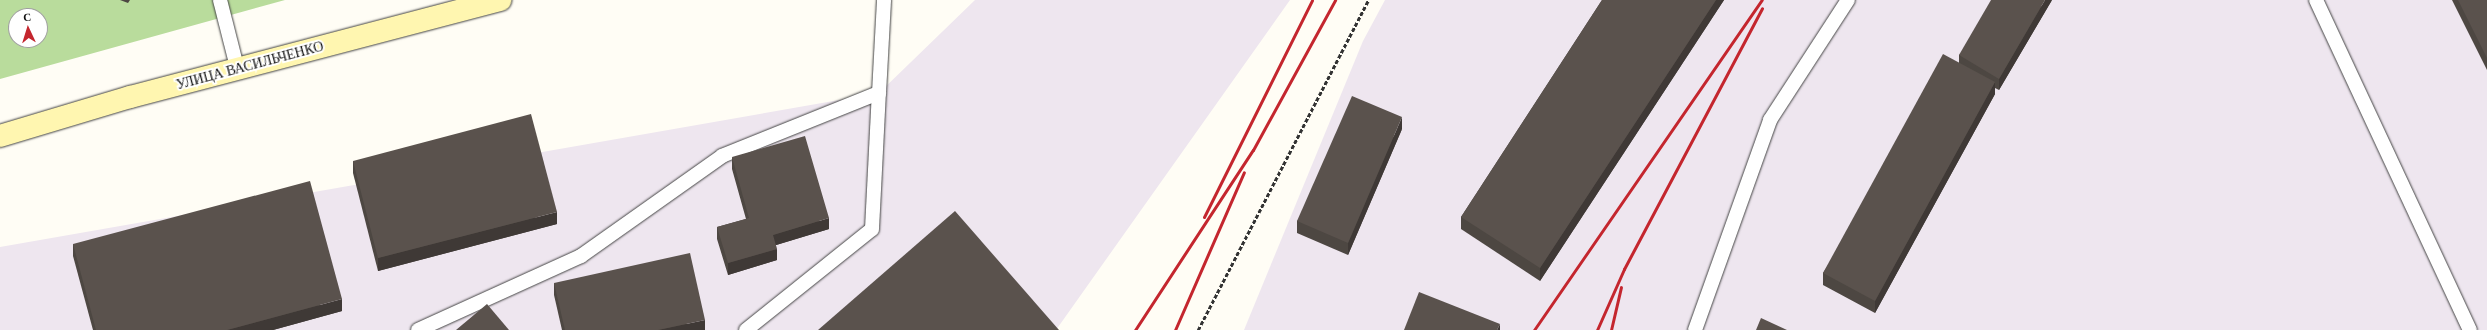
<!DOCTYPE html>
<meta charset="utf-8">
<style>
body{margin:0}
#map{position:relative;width:2487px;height:330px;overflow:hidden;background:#fffdf5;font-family:Georgia,serif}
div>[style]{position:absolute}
.industrial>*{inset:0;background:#eee6ef}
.forest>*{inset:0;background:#b9dc9c}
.path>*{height:2.5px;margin-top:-1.25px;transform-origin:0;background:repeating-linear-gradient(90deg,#333 0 4px,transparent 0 6px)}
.roads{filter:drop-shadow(0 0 1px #444) drop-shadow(0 0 1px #444)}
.service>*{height:14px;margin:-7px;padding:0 7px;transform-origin:7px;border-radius:7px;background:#fff}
.secondary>*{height:22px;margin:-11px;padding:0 11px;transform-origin:11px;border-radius:11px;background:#fff6b0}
.rail>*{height:3px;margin:-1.5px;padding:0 1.5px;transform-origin:1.5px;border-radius:1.5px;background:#c4262e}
.wall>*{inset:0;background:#4d4742}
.shaded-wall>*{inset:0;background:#3f3936}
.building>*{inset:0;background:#5a524d}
span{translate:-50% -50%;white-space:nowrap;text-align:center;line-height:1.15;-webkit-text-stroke:4px #fff;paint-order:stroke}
.street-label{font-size:14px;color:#111}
.north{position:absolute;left:8px;top:8px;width:40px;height:40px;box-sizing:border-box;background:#fff;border:1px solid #a0a0a0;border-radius:50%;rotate:356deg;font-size:11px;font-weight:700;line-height:16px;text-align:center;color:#111}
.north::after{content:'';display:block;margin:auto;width:14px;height:18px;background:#c4262e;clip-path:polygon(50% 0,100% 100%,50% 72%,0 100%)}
</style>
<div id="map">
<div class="industrial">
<div style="clip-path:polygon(975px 0,1290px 0,1056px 330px,0 330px,0 247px,879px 93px)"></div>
<div style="clip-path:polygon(1385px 0,2487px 0,2487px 330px,1244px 330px,1363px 41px)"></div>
</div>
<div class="forest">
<div style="clip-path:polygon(evenodd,0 0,285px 0,0 79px,0 0,16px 16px,40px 16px,40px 40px,16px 40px,16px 16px)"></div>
</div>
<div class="path">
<div style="left:1198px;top:330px;width:371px;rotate:-62.7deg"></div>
</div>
<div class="roads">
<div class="service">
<div style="left:220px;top:0;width:73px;rotate:75.8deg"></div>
<div style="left:2316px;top:0;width:364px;rotate:65deg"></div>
<div style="left:418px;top:330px;width:179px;rotate:-24.4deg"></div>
<div style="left:581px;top:256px;width:173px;rotate:-35.3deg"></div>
<div style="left:722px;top:156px;width:169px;rotate:-21.9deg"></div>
<div style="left:879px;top:93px;width:93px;rotate:-86.9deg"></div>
<div style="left:746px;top:330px;width:161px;rotate:-38.7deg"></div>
<div style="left:872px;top:229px;width:136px;rotate:-87.1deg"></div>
<div style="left:1695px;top:330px;width:223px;rotate:-70.3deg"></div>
<div style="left:1770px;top:120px;width:143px;rotate:-57deg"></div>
</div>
<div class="secondary">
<div style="left:0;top:136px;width:136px;rotate:-16.7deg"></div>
<div style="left:130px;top:97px;width:383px;rotate:-14.7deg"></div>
</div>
</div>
<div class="rail">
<div style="left:1204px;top:217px;width:242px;rotate:-63.5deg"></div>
<div style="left:1135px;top:330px;width:215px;rotate:-56.8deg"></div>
<div style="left:1253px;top:150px;width:171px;rotate:-61.3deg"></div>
<div style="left:1175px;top:330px;width:172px;rotate:-66.4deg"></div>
<div style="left:1534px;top:330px;width:401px;rotate:-55.4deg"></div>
<div style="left:1597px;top:330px;width:67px;rotate:-66.1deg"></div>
<div style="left:1624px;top:269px;width:295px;rotate:-62.1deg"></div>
<div style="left:1611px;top:330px;width:44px;rotate:-76.9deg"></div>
</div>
<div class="wall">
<div style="clip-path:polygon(120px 0,130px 0,128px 3px)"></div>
<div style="clip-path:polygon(1602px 0,1724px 0,1540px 281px,1461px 229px,1461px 217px)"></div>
<div style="clip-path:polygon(2052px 0,1999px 90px,1995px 88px,1995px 94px,1875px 313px,1823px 285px,1823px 273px,1959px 63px,1959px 55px)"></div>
<div style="clip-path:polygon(2452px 0,2487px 0,2487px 70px)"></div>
<div style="clip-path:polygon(1402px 129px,1348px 255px,1297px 233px,1297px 221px)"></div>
<div style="clip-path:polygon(732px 157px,829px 229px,776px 245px,777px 260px,728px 275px,717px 239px,717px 227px,746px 219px,732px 169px)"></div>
<div style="clip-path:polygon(353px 161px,557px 224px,378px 271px,353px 173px)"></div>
<div style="clip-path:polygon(73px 244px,342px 311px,273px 330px,93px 330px,73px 256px)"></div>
<div style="clip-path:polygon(554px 283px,705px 330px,562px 330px,554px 295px)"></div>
</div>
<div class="shaded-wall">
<div style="clip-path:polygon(1716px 0,1724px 0,1540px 281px,1540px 268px)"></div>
<div style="clip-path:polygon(2045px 0,2052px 0,1999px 90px,1999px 79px)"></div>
<div style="clip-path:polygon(1995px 82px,1995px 94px,1875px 313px,1875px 301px)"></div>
<div style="clip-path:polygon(1402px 117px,1402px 129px,1348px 255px,1348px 243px)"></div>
<div style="clip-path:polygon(557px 212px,557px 224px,378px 271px,378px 258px)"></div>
<div style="clip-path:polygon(829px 218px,829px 229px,773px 246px,773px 235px)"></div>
<div style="clip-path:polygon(777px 249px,777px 260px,728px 275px,728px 263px)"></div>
<div style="clip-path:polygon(342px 299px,342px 311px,273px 330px,227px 330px)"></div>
<div style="clip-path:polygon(705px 320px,705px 330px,658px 330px)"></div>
<div style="clip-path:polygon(1500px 324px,1500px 330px,1497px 330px)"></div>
</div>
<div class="building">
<div style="clip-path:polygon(1602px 0,1716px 0,1540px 268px,1461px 217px)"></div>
<div style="clip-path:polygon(1991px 0,2045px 0,1999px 79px,1959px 55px)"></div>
<div style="clip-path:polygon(2458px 0,2487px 0,2487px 58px)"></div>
<div style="clip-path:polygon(1943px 54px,1995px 82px,1875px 301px,1823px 273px)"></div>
<div style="clip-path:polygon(1352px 96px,1402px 117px,1348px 243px,1297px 221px)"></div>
<div style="clip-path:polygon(531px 114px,557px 212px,378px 258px,353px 161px)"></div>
<div style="clip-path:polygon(805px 136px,829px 218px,773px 235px,777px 249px,728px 263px,717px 227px,749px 218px,732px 157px)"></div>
<div style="clip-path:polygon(310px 181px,342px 299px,227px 330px,96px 330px,73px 244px)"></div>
<div style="clip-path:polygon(955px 211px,1059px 330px,818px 330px)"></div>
<div style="clip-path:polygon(690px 253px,705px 320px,658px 330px,565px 330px,554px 283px)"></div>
<div style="clip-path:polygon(1419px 292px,1500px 324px,1497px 330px,1404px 330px)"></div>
<div style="clip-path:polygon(487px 304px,509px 330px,456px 330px)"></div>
<div style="clip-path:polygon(1761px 318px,1787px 330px,1756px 330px)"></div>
</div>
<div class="street-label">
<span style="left:250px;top:66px;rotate:-15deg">УЛИЦА ВАСИЛЬЧЕНКО</span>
</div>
<div class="north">С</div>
</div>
